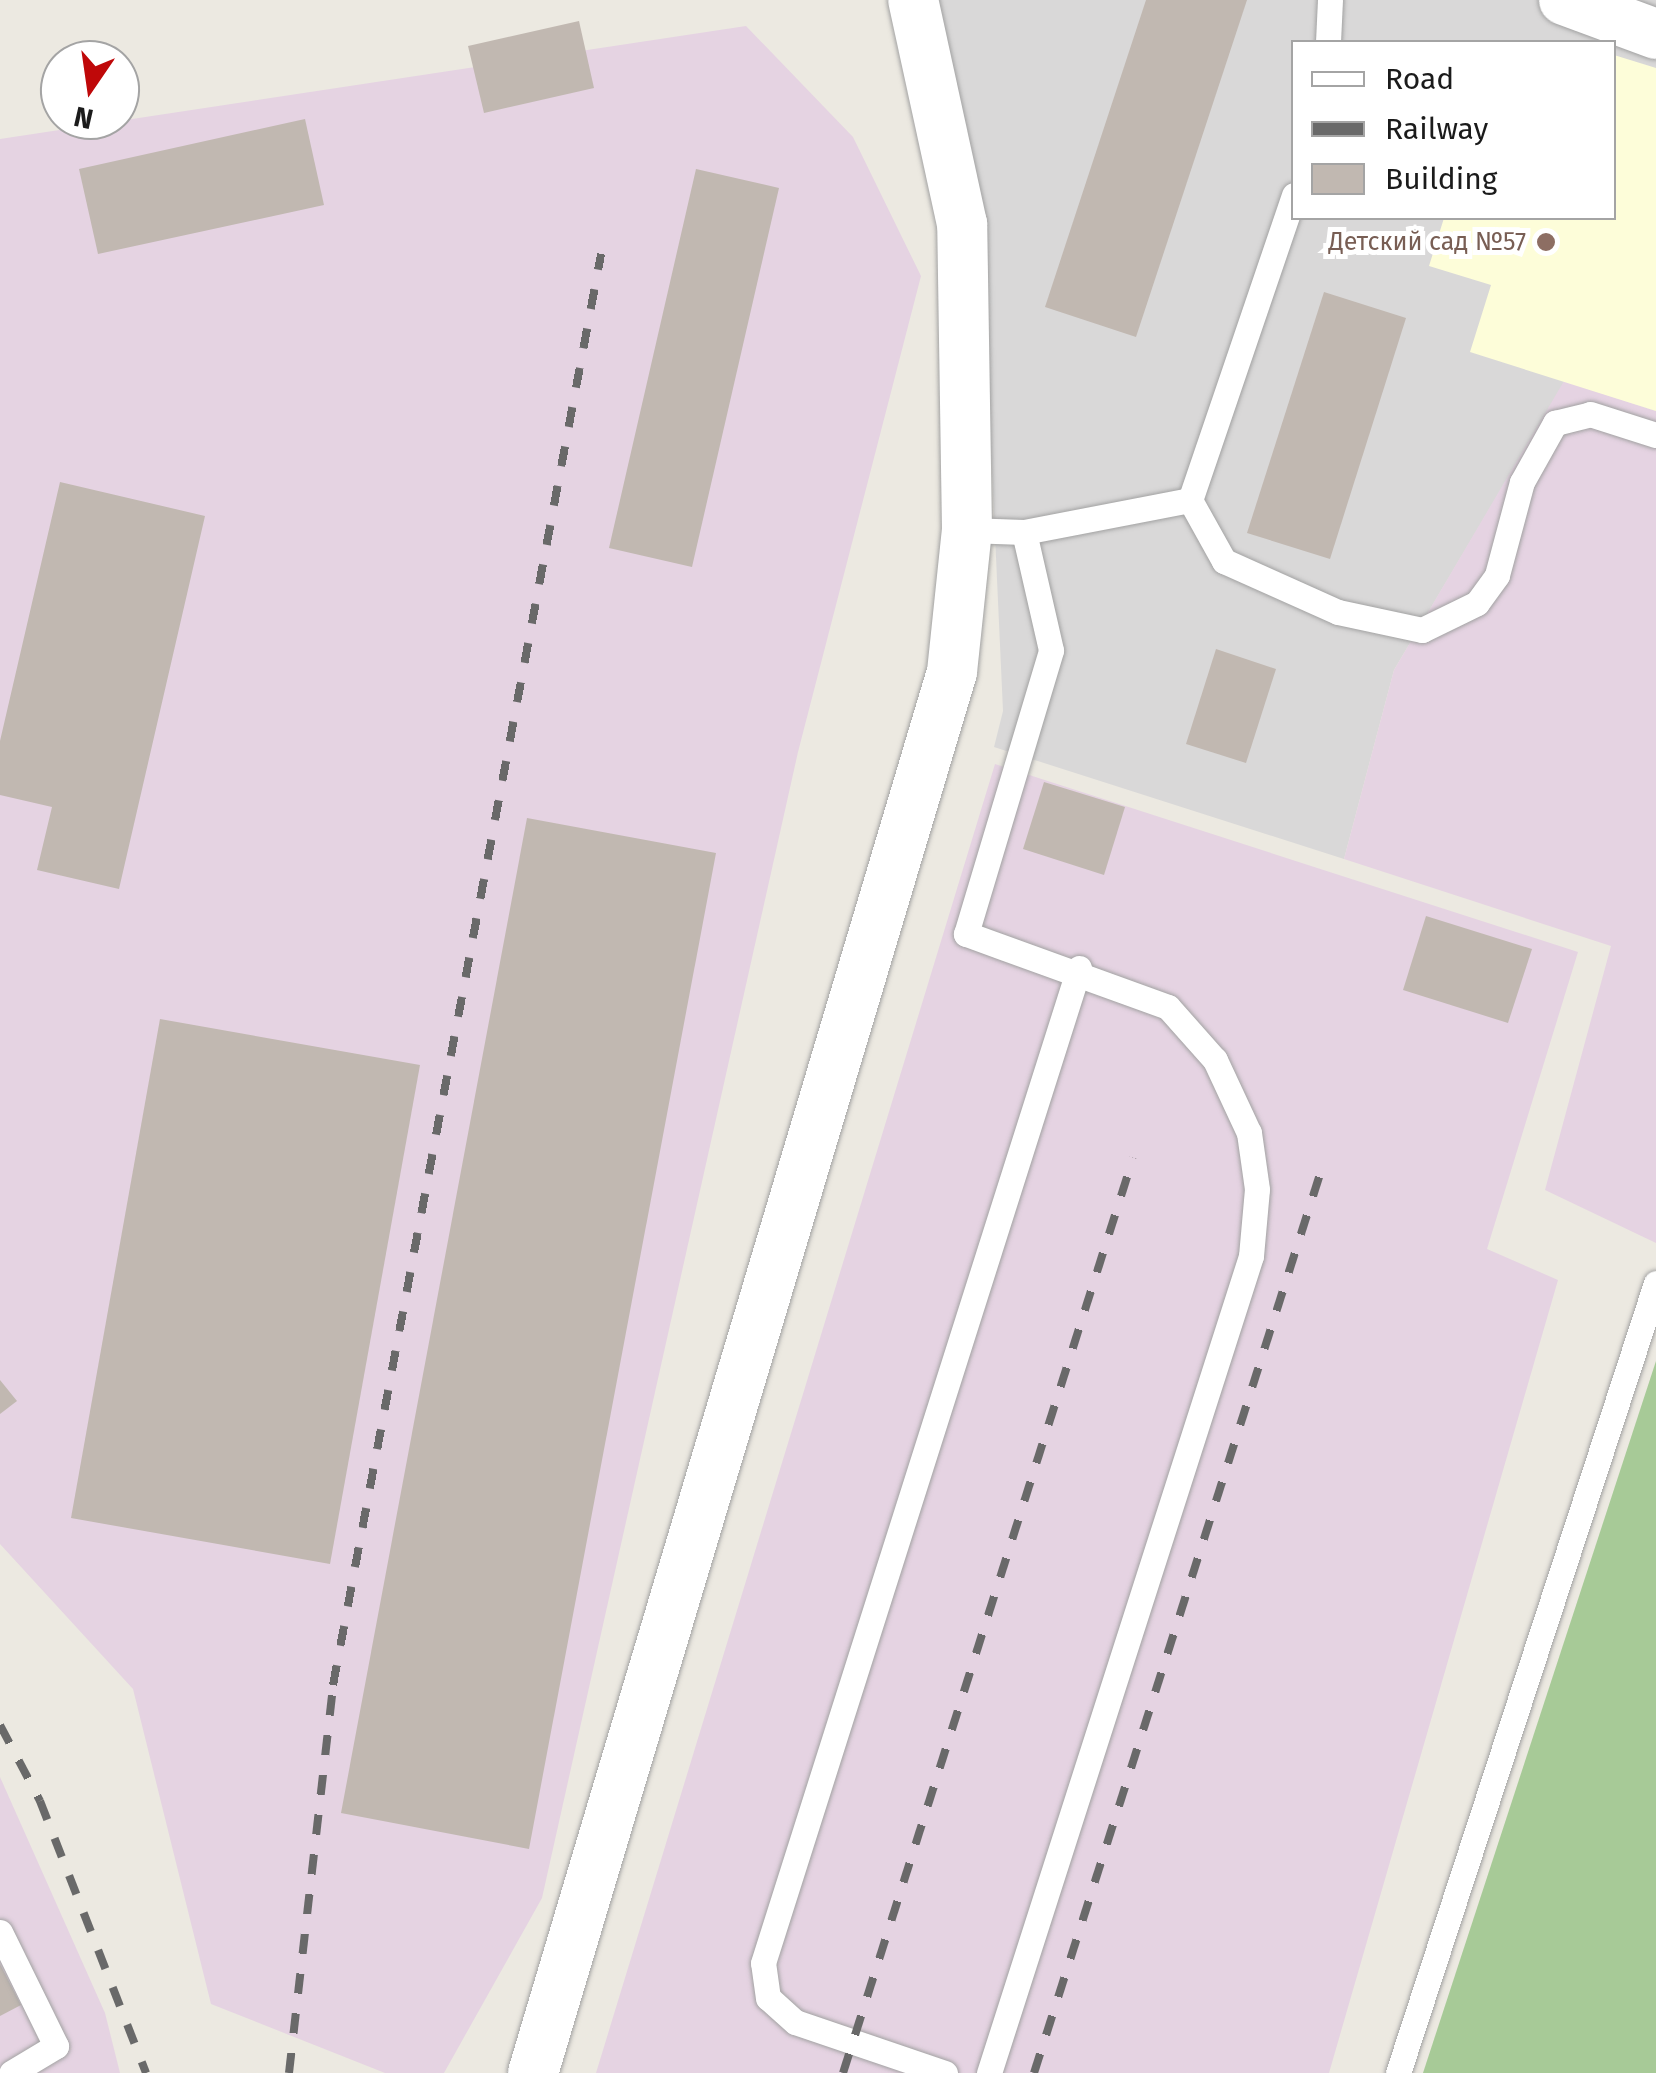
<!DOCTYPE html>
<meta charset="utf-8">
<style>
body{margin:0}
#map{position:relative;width:1656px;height:2073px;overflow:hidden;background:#ece9e1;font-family:"Fira Sans",sans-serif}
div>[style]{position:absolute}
.residential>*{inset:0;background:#d9d8d8}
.industrial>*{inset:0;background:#e5d3e2}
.education>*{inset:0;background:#fdfdd9}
.forest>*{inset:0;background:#a7ca97}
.building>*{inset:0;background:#c1b8b1}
.roads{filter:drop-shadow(0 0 2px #a2a2a2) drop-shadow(0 0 2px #a2a2a2)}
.service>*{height:25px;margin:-12.5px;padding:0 12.5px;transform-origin:12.5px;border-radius:12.5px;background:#fff}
.minor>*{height:50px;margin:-25px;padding:0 25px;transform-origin:25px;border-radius:25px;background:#fff}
.rail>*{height:8px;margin-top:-4px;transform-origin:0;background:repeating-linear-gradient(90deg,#696969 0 20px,transparent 0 40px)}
.dots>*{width:28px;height:28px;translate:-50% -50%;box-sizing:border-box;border:5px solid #fff;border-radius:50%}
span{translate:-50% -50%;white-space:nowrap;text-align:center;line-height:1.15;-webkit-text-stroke:10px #fff;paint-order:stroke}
.education-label{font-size:25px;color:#785e54}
.right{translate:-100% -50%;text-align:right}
.legend{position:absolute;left:1291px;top:40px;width:325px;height:180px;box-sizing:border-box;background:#fff;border:2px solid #a4a4a4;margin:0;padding:12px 18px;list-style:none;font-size:30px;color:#1b1b1b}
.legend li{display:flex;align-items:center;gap:20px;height:50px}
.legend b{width:50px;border:2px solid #a4a4a4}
.north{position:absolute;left:40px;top:40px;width:100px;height:100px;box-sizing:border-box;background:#fff;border:2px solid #a4a4a4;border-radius:50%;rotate:193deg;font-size:28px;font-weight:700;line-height:40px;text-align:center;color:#1b1b1b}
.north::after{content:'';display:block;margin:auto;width:35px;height:45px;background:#bf0809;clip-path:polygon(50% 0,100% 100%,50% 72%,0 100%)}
</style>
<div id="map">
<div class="residential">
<div style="clip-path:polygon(evenodd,937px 0,1656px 0,1656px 411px,1565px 381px,1394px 670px,1344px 859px,994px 747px,1003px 711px,981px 228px,937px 0,1294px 42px,1614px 42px,1614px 218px,1294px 218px,1294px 42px)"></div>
</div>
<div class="industrial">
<div style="clip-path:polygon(746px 26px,853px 137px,921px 276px,798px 752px,542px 1898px,444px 2073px,385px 2073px,211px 2004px,133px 1689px,0 1544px,0 139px)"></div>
<div style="clip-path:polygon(1564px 381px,1656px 411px,1656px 1243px,1545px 1190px,1611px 946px,1344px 859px,1394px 670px)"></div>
<div style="clip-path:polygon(995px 764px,1578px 952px,1487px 1249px,1558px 1280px,1329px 2073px,596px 2073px)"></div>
<div style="clip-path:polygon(0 1777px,105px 2013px,120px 2073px,0 2073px)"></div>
</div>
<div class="education">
<div style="clip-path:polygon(1614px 55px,1656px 68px,1656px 411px,1470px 352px,1491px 285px,1429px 266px,1444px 218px,1614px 218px)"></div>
</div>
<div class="forest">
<div style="clip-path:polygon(1656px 1361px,1656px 2073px,1423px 2073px)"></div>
</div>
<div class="building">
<div style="clip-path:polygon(1146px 0,1247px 0,1136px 337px,1045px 307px)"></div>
<div style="clip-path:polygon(579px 21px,594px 88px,484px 113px,468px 46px)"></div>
<div style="clip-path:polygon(305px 119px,324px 205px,98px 254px,79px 169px)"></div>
<div style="clip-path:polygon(696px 169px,779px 188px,692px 567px,609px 548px)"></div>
<div style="clip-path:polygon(1324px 292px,1406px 318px,1330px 559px,1247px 533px)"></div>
<div style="clip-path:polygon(60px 482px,205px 516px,119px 889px,37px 870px,52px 807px,0 795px,0 741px)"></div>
<div style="clip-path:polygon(1216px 649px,1276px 669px,1246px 763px,1186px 744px)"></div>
<div style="clip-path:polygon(1044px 782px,1125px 807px,1104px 875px,1023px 849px)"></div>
<div style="clip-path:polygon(527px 818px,716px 853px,529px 1849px,341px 1813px)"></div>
<div style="clip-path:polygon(1426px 916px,1532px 949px,1508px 1023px,1403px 990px)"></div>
<div style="clip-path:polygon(160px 1019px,420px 1065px,330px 1564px,71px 1518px)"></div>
<div style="clip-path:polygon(0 1380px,17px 1401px,0 1414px)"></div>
<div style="clip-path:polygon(0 1964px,21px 2005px,0 2016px)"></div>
</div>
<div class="roads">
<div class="service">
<div style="left:1328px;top:42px;width:42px;rotate:-87.3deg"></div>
<div style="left:1294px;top:195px;width:322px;rotate:108.8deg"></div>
<div style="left:1190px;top:500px;width:70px;rotate:60.9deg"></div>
<div style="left:1224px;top:561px;width:125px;rotate:24.1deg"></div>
<div style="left:1338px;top:612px;width:86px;rotate:12.1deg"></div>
<div style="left:1422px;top:630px;width:61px;rotate:-26.1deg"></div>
<div style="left:1477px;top:603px;width:34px;rotate:-54deg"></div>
<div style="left:1497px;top:575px;width:96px;rotate:-75deg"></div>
<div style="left:1522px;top:482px;width:68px;rotate:-60.8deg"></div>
<div style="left:1555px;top:423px;width:36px;rotate:-14deg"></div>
<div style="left:1590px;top:414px;width:69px;rotate:17.7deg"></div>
<div style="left:967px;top:530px;width:57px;rotate:2deg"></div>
<div style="left:1024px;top:532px;width:169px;rotate:-10.9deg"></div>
<div style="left:0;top:1932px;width:127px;rotate:63.8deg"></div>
<div style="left:56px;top:2046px;width:52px;rotate:149deg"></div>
<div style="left:945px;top:2073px;width:158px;rotate:-161.2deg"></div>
<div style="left:795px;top:2022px;width:36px;rotate:-138deg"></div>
<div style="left:768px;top:1998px;width:35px;rotate:-98deg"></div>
<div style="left:763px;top:1963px;width:1044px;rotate:-72.38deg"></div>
<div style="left:989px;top:2073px;width:858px;rotate:-72.22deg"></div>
<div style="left:1251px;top:1256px;width:67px;rotate:-84.9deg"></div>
<div style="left:1257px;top:1189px;width:57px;rotate:-98.1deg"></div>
<div style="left:1249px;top:1133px;width:81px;rotate:-115deg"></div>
<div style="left:1215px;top:1060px;width:71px;rotate:-131.6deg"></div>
<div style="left:1168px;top:1007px;width:215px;rotate:-160.1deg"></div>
<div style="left:966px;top:934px;width:296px;rotate:-73.3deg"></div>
<div style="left:1051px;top:650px;width:121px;rotate:-102.9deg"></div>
<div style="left:1398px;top:2073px;width:831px;rotate:-71.91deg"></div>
</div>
<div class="minor">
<div style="left:1564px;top:0;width:98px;rotate:20.3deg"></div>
<div style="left:533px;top:2073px;width:1462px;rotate:-73.35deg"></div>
<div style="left:952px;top:672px;width:143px;rotate:-84deg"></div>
<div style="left:967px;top:530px;width:306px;rotate:-90.9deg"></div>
<div style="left:962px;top:224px;width:229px;rotate:-102.3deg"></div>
</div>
</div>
<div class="rail">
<div style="left:0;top:1725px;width:86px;rotate:62.2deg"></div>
<div style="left:40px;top:1801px;width:292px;rotate:68.7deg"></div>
<div style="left:289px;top:2073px;width:390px;rotate:-83.5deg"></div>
<div style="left:333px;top:1685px;width:1456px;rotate:-79.39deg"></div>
<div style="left:843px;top:2073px;width:960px;rotate:-72.41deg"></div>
<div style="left:1034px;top:2073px;width:947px;rotate:-72.35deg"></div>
</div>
<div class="dots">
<div style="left:1546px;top:242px;background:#8d6e63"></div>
</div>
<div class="education-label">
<span class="right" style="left:1526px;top:242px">Детский сад №57</span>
</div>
<ul class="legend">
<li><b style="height:12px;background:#fff"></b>Road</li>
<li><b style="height:12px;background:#696969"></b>Railway</li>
<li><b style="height:28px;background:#c1b8b1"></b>Building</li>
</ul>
<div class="north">N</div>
</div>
